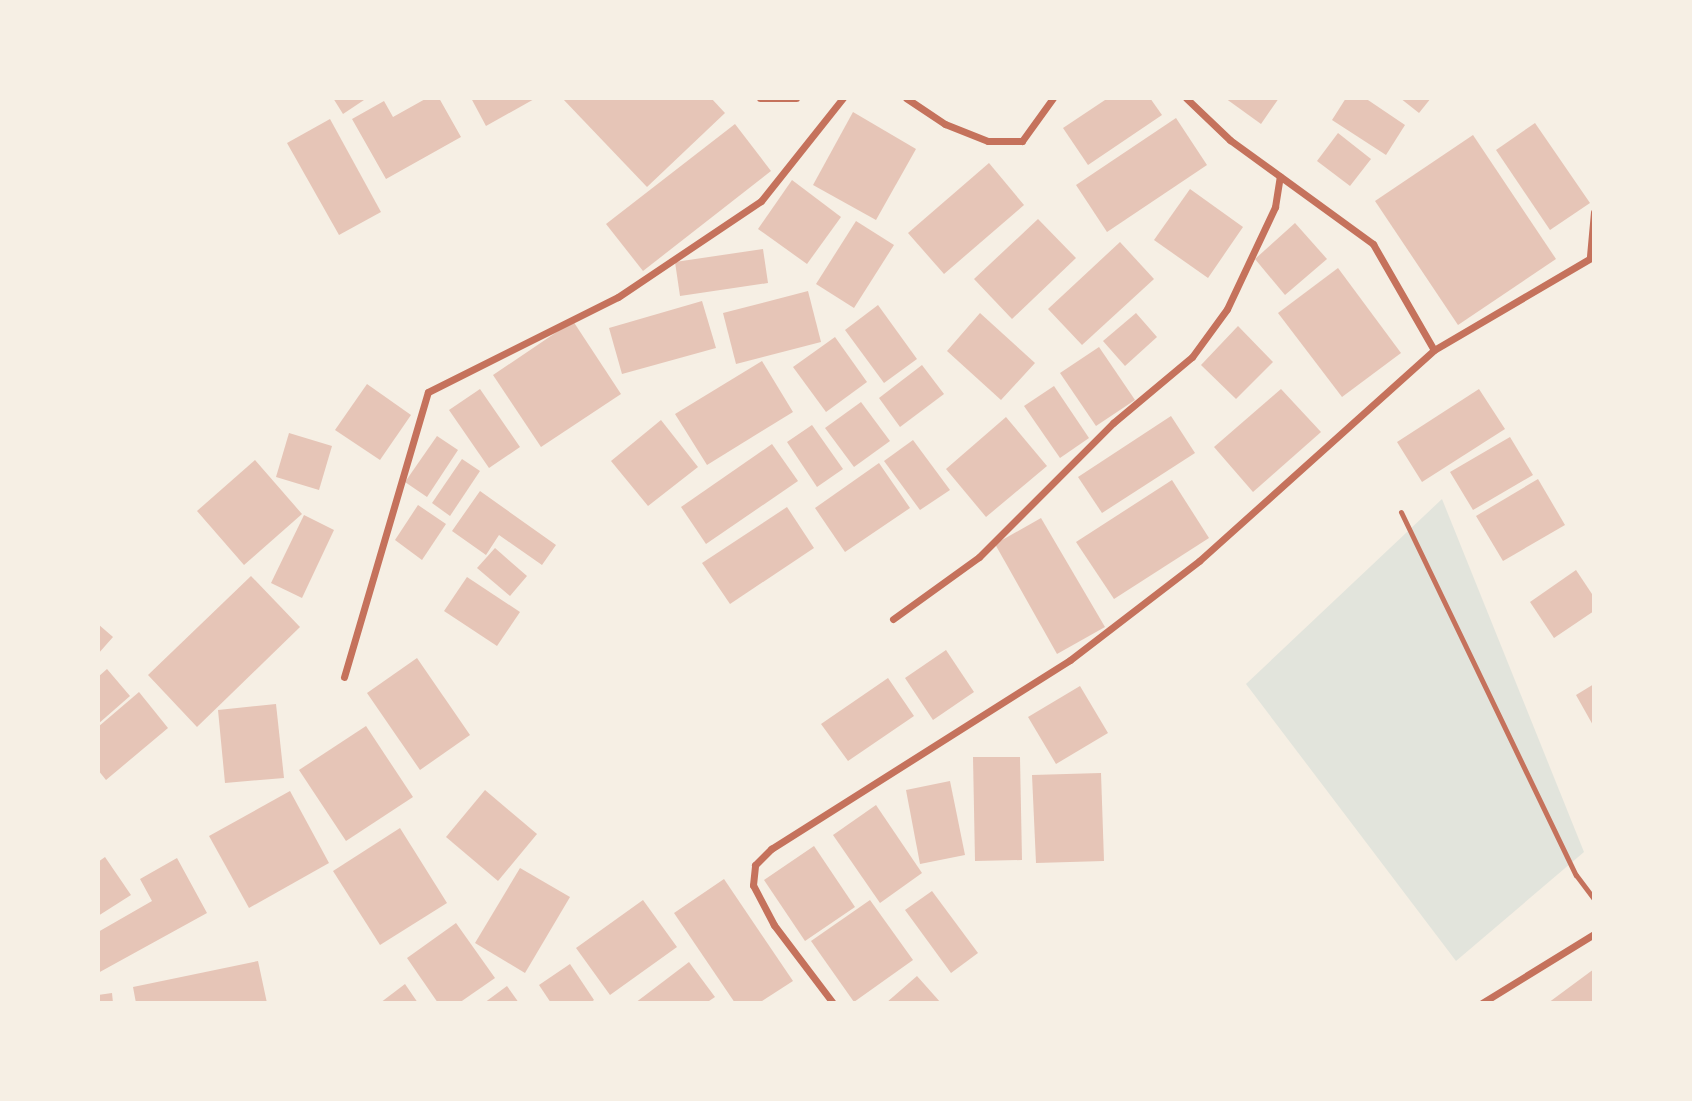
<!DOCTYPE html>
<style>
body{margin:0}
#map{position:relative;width:1692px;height:1101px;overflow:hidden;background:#f6efe4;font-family:"Alegreya Sans",sans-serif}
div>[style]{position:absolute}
.green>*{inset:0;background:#e2e4dc}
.building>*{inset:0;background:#e6c5b7}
.service>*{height:5px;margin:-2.5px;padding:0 2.5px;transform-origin:2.5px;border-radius:2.5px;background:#c5725c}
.minor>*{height:7px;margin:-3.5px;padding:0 3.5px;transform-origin:3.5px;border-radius:3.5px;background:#c5725c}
span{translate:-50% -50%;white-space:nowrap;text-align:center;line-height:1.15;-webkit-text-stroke:6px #f6efe4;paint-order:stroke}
.frame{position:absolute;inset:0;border:100px solid #f6efe4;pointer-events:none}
</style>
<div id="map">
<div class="green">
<div style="clip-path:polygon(1442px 499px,1584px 852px,1456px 961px,1246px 684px)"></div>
</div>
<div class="building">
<div style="clip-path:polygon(333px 98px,367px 98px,343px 114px)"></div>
<div style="clip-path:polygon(427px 98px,439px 98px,461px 137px,386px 179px,352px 119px,384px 101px,393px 117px)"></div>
<div style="clip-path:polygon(471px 98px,536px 98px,486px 126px)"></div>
<div style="clip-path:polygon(562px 98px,711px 98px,725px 113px,647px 187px)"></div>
<div style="clip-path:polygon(1108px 98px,1150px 98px,1162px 115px,1088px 165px,1063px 128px)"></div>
<div style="clip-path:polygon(1225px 98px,1279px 98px,1261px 124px)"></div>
<div style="clip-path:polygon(1346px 98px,1365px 98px,1405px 125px,1386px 155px,1332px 120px)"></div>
<div style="clip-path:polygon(1400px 98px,1431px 98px,1419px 113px)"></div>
<div style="clip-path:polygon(853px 112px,916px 149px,876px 220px,813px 185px)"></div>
<div style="clip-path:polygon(1176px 118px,1207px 165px,1107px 232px,1076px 185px)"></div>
<div style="clip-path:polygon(330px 119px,381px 212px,339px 235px,287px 143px)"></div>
<div style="clip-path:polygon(1535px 123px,1590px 203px,1550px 230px,1496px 150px)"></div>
<div style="clip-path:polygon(735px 124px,771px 171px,643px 271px,606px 224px)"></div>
<div style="clip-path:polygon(1338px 133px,1371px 159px,1350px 186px,1317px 161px)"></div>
<div style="clip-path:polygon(1473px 135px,1556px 259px,1458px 325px,1375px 201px)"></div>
<div style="clip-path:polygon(989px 163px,1024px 205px,944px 274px,908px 233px)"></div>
<div style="clip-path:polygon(792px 180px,841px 217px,807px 264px,758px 229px)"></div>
<div style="clip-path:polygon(1190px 189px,1243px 227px,1208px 278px,1154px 240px)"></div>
<div style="clip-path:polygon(1038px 219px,1076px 258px,1012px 319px,974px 279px)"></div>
<div style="clip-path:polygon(856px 221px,894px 245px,854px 308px,816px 284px)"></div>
<div style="clip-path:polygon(1295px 223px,1327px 259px,1285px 295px,1255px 259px)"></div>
<div style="clip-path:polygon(1120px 242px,1154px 279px,1082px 345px,1048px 309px)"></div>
<div style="clip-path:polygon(763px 249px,768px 283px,680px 296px,675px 262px)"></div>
<div style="clip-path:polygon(1338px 268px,1401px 353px,1342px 397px,1278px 313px)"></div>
<div style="clip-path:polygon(808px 291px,821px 342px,736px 364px,723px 313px)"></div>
<div style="clip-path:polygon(702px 301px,716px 348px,622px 374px,609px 328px)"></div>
<div style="clip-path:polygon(878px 305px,917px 359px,884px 383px,845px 330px)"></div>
<div style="clip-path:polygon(980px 313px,1035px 363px,1001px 400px,947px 351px)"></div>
<div style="clip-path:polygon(1136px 313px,1157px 337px,1125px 366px,1103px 341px)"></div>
<div style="clip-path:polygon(573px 321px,621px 394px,541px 447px,493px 375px)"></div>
<div style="clip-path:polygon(1238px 326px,1273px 362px,1236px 399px,1201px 365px)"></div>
<div style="clip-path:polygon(835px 337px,867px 382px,826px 412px,793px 367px)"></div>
<div style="clip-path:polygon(1099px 347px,1135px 400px,1096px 426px,1060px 373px)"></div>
<div style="clip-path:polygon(762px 361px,793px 412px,707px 465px,675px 414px)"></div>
<div style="clip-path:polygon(922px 365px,944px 394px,900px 427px,879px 398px)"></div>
<div style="clip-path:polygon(367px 384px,411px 415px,380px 460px,335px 430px)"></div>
<div style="clip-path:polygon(1054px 386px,1089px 438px,1060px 458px,1024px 406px)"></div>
<div style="clip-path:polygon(480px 389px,520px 447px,489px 468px,449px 410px)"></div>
<div style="clip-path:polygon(1281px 389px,1321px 432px,1253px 492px,1214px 447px)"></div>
<div style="clip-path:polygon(1479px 389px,1505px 429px,1422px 482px,1397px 442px)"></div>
<div style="clip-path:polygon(861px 402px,890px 441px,854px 467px,825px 428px)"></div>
<div style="clip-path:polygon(1171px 416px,1195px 453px,1102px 513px,1078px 477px)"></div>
<div style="clip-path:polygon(1006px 417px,1047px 466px,986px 517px,946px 469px)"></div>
<div style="clip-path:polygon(661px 420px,698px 467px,648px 506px,611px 461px)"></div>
<div style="clip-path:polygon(812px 425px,843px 469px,817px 487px,787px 442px)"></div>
<div style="clip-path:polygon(289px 433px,332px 446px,319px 490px,276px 477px)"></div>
<div style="clip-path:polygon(437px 436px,458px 450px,427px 497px,405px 482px)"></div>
<div style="clip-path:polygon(1510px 437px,1533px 475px,1473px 510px,1450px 472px)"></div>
<div style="clip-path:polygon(913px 440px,950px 490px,920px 510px,884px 461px)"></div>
<div style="clip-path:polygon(772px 444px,798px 481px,706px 544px,681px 507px)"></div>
<div style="clip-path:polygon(462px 459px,480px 471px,450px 516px,432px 503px)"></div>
<div style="clip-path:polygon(255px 460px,302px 514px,244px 565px,197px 511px)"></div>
<div style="clip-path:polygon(879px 463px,910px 508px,845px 552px,815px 508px)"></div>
<div style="clip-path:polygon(1538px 479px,1565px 525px,1503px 561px,1476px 516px)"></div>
<div style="clip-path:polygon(1172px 480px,1209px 538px,1114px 599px,1076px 542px)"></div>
<div style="clip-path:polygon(480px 491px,556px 545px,542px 565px,499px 535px,486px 555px,452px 531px)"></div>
<div style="clip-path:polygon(418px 505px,446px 524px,422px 560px,395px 540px)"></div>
<div style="clip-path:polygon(787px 507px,814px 548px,730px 604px,702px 563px)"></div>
<div style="clip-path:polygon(304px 515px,334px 530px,302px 598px,271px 583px)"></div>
<div style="clip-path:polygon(1041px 518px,1105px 627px,1057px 654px,995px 544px)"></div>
<div style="clip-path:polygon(495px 548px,527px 576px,510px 596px,477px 568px)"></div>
<div style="clip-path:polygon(1576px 570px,1594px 597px,1594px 611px,1554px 638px,1530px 602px)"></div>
<div style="clip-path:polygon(251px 576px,300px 627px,197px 727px,148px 675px)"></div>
<div style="clip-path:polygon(467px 577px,520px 612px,497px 646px,444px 611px)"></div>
<div style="clip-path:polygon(98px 624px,113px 637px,98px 654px)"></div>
<div style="clip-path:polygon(946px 650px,974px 692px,933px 720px,905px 678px)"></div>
<div style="clip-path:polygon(417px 658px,470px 735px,420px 770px,367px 693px)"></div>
<div style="clip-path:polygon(107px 669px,130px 696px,98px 724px,98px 677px)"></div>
<div style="clip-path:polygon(888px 678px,914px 716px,848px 761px,821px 724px)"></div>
<div style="clip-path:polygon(1594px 684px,1594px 727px,1576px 695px)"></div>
<div style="clip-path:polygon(1080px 686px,1108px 733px,1056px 764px,1028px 717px)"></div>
<div style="clip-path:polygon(139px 692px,168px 728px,106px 780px,98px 770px,98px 727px)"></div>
<div style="clip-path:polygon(276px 704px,284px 778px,225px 783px,218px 710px)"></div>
<div style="clip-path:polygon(366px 726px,413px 797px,346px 841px,299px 770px)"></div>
<div style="clip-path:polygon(973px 757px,1020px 757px,1022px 860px,975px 861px)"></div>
<div style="clip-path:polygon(1101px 773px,1104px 861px,1036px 863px,1032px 775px)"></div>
<div style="clip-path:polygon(950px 781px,965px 855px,920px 864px,906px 790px)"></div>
<div style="clip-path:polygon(485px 790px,537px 834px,498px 881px,446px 837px)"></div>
<div style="clip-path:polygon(290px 791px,329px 863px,249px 908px,209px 836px)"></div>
<div style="clip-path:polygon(876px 805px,922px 873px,880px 903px,833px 835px)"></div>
<div style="clip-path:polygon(400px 828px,447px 903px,380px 945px,333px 871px)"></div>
<div style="clip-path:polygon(814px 846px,855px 907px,805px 941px,764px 880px)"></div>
<div style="clip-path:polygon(105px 857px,131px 895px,98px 916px,98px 862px)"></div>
<div style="clip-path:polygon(177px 858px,207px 913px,98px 973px,98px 932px,152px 901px,140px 879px)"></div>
<div style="clip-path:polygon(520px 868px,570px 897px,525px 973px,475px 943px)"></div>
<div style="clip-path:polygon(724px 879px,793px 981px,759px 1003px,735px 1003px,674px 913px)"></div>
<div style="clip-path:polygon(932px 891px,978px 953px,951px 973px,905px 910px)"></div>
<div style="clip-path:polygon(643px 900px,677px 947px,610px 995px,576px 948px)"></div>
<div style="clip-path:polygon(870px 900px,913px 960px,854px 1002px,811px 941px)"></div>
<div style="clip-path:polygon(456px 923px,495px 978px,459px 1003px,438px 1003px,407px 958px)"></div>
<div style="clip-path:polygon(258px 961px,267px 1003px,136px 1003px,133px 987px)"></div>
<div style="clip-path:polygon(689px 962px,715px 997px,706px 1003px,635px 1003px)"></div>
<div style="clip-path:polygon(570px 964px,594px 1000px,590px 1003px,551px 1003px,539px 985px)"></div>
<div style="clip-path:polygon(1594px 969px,1594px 1003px,1548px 1003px)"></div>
<div style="clip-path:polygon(917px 976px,941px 1003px,886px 1003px)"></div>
<div style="clip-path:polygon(405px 984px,418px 1003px,380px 1003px)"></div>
<div style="clip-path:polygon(507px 986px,519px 1003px,484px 1003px)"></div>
<div style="clip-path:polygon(112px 993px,113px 1003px,98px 1003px,98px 995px)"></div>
</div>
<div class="service">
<div style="left:1401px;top:512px;width:403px;rotate:64.3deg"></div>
<div style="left:1576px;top:875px;width:30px;rotate:53deg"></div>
</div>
<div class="minor">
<div style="left:760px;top:98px;width:36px"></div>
<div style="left:906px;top:98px;width:47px;rotate:33.7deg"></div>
<div style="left:945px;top:124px;width:46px;rotate:21.6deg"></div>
<div style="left:988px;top:141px;width:34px"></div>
<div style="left:1022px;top:141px;width:53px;rotate:-54.2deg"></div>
<div style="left:1186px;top:98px;width:61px;rotate:43.7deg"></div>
<div style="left:1230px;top:140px;width:177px;rotate:36deg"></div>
<div style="left:1373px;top:244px;width:122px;rotate:60.1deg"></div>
<div style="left:1590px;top:256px;width:44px;rotate:-84.8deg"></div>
<div style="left:893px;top:619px;width:106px;rotate:-35.8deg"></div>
<div style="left:979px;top:557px;width:190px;rotate:-45deg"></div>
<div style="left:1113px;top:423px;width:103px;rotate:-39.9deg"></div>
<div style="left:1192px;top:357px;width:59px;rotate:-53.9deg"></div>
<div style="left:1227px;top:309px;width:113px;rotate:-64.8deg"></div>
<div style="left:1275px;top:207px;width:31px;rotate:-81deg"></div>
<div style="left:344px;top:677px;width:297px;rotate:-73.6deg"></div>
<div style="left:428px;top:392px;width:212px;rotate:-26.6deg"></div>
<div style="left:618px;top:297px;width:172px;rotate:-33.9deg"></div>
<div style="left:761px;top:201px;width:132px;rotate:-51.5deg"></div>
<div style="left:833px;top:1003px;width:98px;rotate:-127.1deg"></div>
<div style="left:774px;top:925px;width:45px;rotate:-117.7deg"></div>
<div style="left:753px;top:885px;width:20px;rotate:-84deg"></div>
<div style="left:755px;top:865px;width:23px;rotate:-45deg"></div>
<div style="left:771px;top:849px;width:354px;rotate:-32.3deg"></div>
<div style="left:1070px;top:660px;width:163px;rotate:-37.5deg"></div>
<div style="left:1199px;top:561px;width:316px;rotate:-41.9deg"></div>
<div style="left:1434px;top:350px;width:186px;rotate:-30.4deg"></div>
<div style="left:1482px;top:1003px;width:132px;rotate:-31.6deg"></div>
</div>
<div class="frame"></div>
</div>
